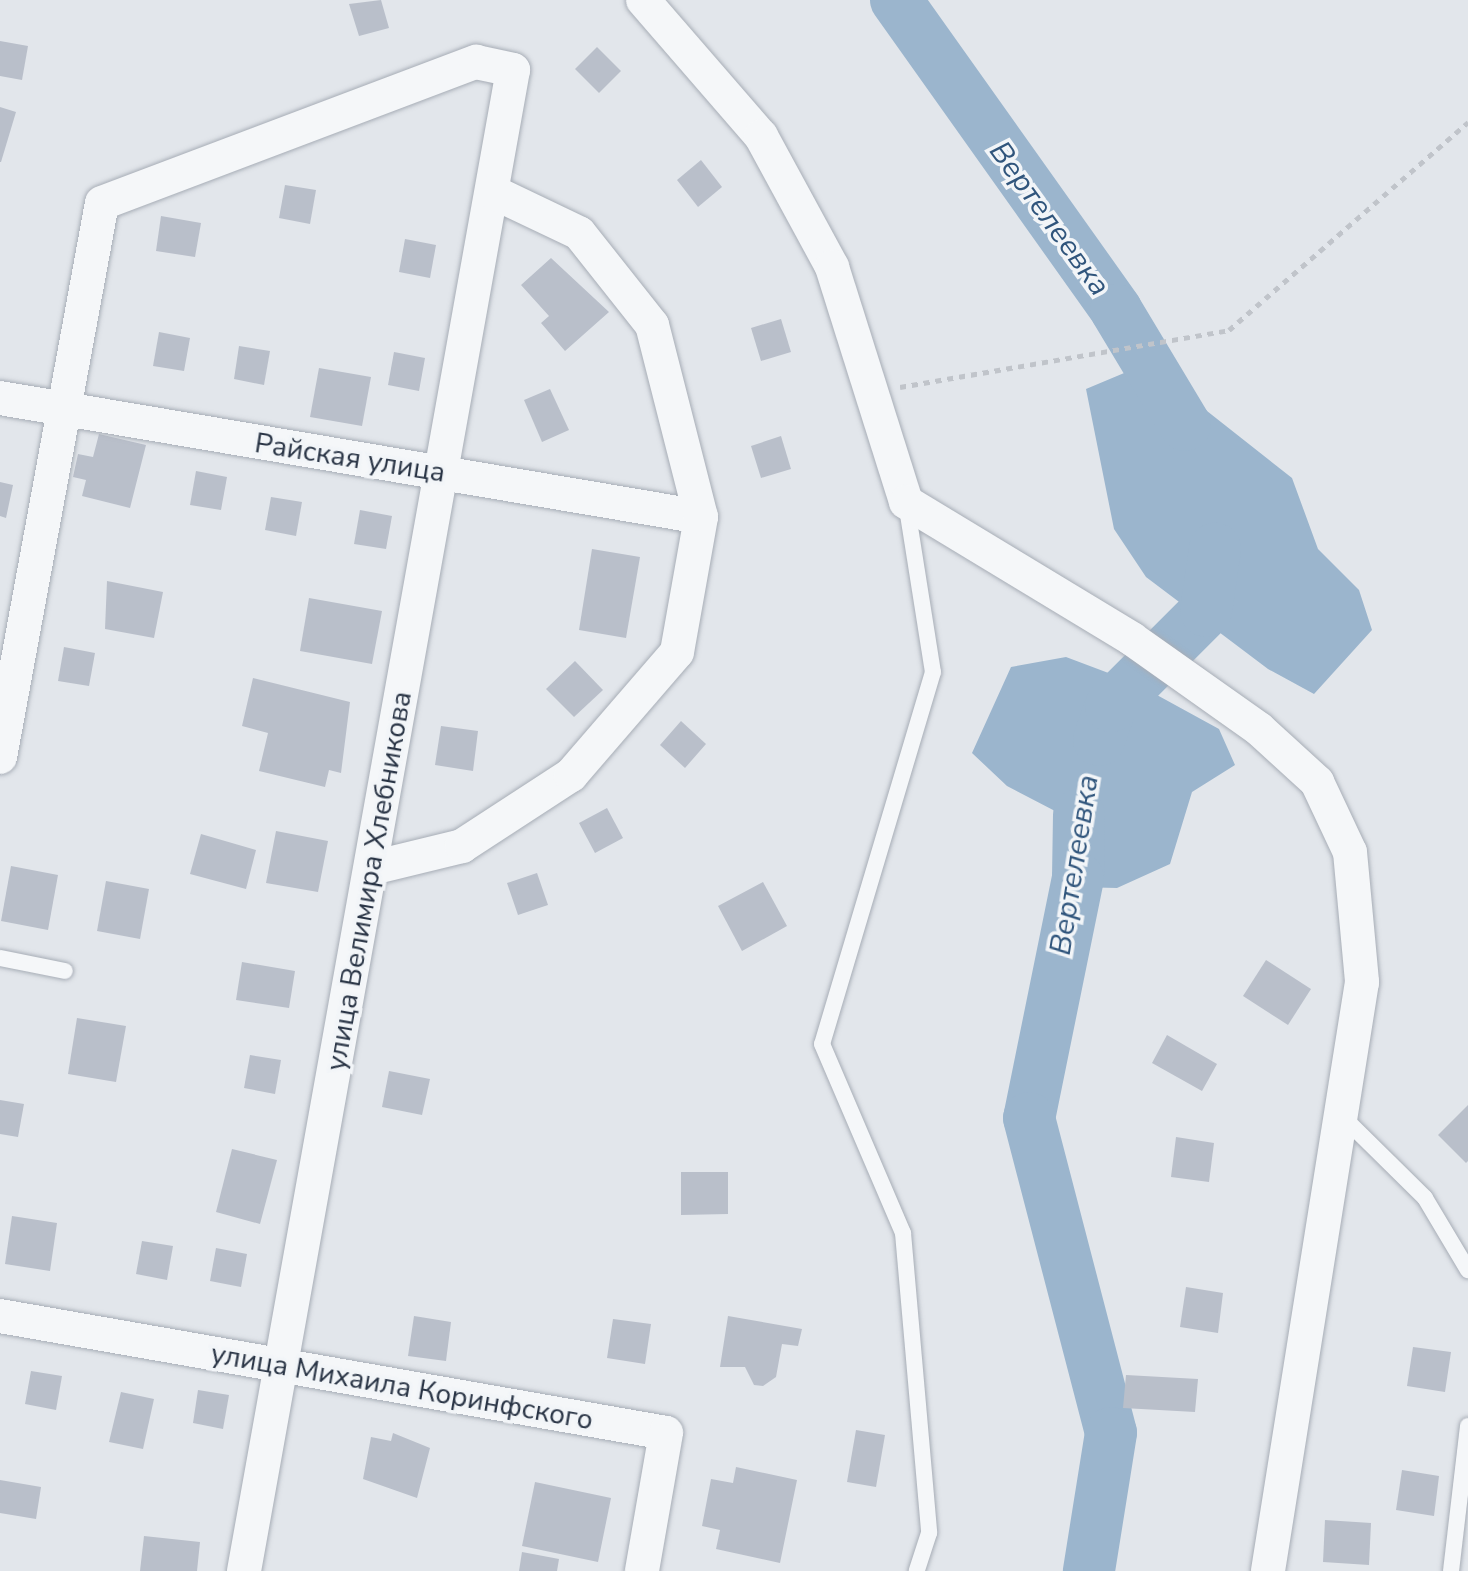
<!DOCTYPE html>
<meta charset="utf-8">
<style>
body{margin:0}
#map{position:relative;width:1468px;height:1571px;overflow:hidden;background:#e2e6eb;font-family:"Nunito Sans",sans-serif}
div>[style]{position:absolute}
.water>*{inset:0;background:#9bb5cd}
.river>*{height:52px;margin:-26px;padding:0 26px;transform-origin:26px;border-radius:26px;background:#9bb5cd}
.building>*{inset:0;background:#b9bfca}
.path>*{height:5px;margin-top:-2.5px;transform-origin:0;background:repeating-linear-gradient(90deg,#c0c4ca 0 6px,transparent 0 12px)}
.roads{filter:drop-shadow(0 0 2px #a7adb6) drop-shadow(0 0 2px #a7adb6)}
.lane>*{height:16px;margin:-8px;padding:0 8px;transform-origin:8px;border-radius:8px;background:#f5f7f9}
.street>*{height:34px;margin:-17px;padding:0 17px;transform-origin:17px;border-radius:17px;background:#f5f7f9}
span{translate:-50% -50%;white-space:nowrap;text-align:center;line-height:1.15;-webkit-text-stroke:7px #f2f5f8;paint-order:stroke}
.street-label{font-size:28px;color:#293445}
.water-label{font-size:30px;color:#30557c;font-style:italic}
</style>
<div id="map">
<div class="water">
<div style="clip-path:polygon(1148px 363px,1175px 376px,1207px 411px,1292px 478px,1318px 549px,1359px 590px,1372px 630px,1314px 694px,1268px 669px,1146px 577px,1114px 529px,1086px 389px)"></div>
<div style="clip-path:polygon(1066px 657px,1135px 683px,1219px 729px,1235px 765px,1192px 792px,1170px 864px,1117px 888px,1076px 887px,1055px 811px,1007px 786px,972px 753px,1011px 667px)"></div>
</div>
<div class="river">
<div style="left:896px;top:0;width:380px;rotate:54.6deg"></div>
<div style="left:1116px;top:310px;width:134px;rotate:59deg"></div>
<div style="left:1099px;top:740px;width:36px;rotate:-71deg"></div>
<div style="left:1111px;top:706px;width:134px;rotate:-45deg"></div>
<div style="left:1206px;top:611px;width:63px;rotate:-81.7deg"></div>
<div style="left:1079px;top:815px;width:63px;rotate:90.9deg"></div>
<div style="left:1078px;top:878px;width:245px;rotate:101.5deg"></div>
<div style="left:1029px;top:1118px;width:325px;rotate:75.4deg"></div>
<div style="left:1111px;top:1433px;width:140px;rotate:99.1deg"></div>
</div>
<div class="building">
<div style="clip-path:polygon(381px 0,389px 28px,359px 36px,349px 4px)"></div>
<div style="clip-path:polygon(0 41px,28px 46px,22px 80px,0 76px)"></div>
<div style="clip-path:polygon(597px 47px,621px 71px,599px 93px,575px 69px)"></div>
<div style="clip-path:polygon(0 107px,16px 112px,1px 162px,0 162px)"></div>
<div style="clip-path:polygon(701px 160px,722px 187px,698px 207px,677px 180px)"></div>
<div style="clip-path:polygon(285px 185px,316px 190px,310px 224px,279px 218px)"></div>
<div style="clip-path:polygon(161px 216px,201px 223px,195px 257px,156px 251px)"></div>
<div style="clip-path:polygon(405px 239px,436px 245px,430px 278px,399px 272px)"></div>
<div style="clip-path:polygon(551px 258px,609px 312px,565px 351px,541px 323px,549px 316px,521px 285px)"></div>
<div style="clip-path:polygon(781px 319px,791px 352px,761px 361px,751px 328px)"></div>
<div style="clip-path:polygon(159px 332px,190px 338px,184px 371px,153px 366px)"></div>
<div style="clip-path:polygon(239px 346px,270px 351px,264px 385px,234px 379px)"></div>
<div style="clip-path:polygon(394px 352px,425px 358px,419px 391px,388px 385px)"></div>
<div style="clip-path:polygon(319px 368px,371px 377px,362px 426px,310px 417px)"></div>
<div style="clip-path:polygon(550px 389px,569px 430px,542px 442px,524px 400px)"></div>
<div style="clip-path:polygon(99px 434px,146px 445px,130px 508px,82px 496px,86px 480px,73px 477px,78px 454px,93px 457px)"></div>
<div style="clip-path:polygon(781px 436px,791px 469px,761px 478px,751px 446px)"></div>
<div style="clip-path:polygon(196px 471px,227px 477px,221px 510px,190px 505px)"></div>
<div style="clip-path:polygon(0 482px,13px 485px,6px 518px,0 516px)"></div>
<div style="clip-path:polygon(271px 497px,302px 502px,296px 536px,265px 530px)"></div>
<div style="clip-path:polygon(360px 510px,392px 516px,386px 549px,354px 544px)"></div>
<div style="clip-path:polygon(592px 549px,640px 557px,626px 638px,579px 630px)"></div>
<div style="clip-path:polygon(107px 581px,163px 592px,154px 638px,105px 629px)"></div>
<div style="clip-path:polygon(309px 598px,382px 611px,372px 664px,300px 651px)"></div>
<div style="clip-path:polygon(64px 647px,95px 653px,89px 686px,58px 681px)"></div>
<div style="clip-path:polygon(575px 661px,603px 690px,574px 717px,546px 689px)"></div>
<div style="clip-path:polygon(253px 678px,350px 702px,341px 773px,329px 770px,325px 787px,259px 771px,268px 733px,242px 726px)"></div>
<div style="clip-path:polygon(681px 721px,706px 744px,685px 768px,660px 745px)"></div>
<div style="clip-path:polygon(441px 726px,478px 731px,473px 771px,435px 765px)"></div>
<div style="clip-path:polygon(607px 808px,623px 838px,595px 853px,579px 823px)"></div>
<div style="clip-path:polygon(276px 831px,328px 841px,318px 892px,266px 883px)"></div>
<div style="clip-path:polygon(201px 834px,256px 850px,246px 889px,190px 874px)"></div>
<div style="clip-path:polygon(11px 866px,58px 875px,48px 930px,1px 921px)"></div>
<div style="clip-path:polygon(537px 873px,548px 905px,518px 915px,507px 883px)"></div>
<div style="clip-path:polygon(106px 881px,149px 889px,140px 939px,97px 931px)"></div>
<div style="clip-path:polygon(763px 882px,787px 926px,742px 951px,718px 906px)"></div>
<div style="clip-path:polygon(1266px 960px,1311px 989px,1288px 1025px,1243px 996px)"></div>
<div style="clip-path:polygon(242px 962px,295px 971px,289px 1008px,236px 1000px)"></div>
<div style="clip-path:polygon(77px 1018px,126px 1026px,116px 1082px,68px 1074px)"></div>
<div style="clip-path:polygon(1167px 1035px,1217px 1064px,1202px 1091px,1152px 1063px)"></div>
<div style="clip-path:polygon(250px 1055px,281px 1060px,275px 1094px,244px 1088px)"></div>
<div style="clip-path:polygon(389px 1071px,430px 1079px,422px 1115px,382px 1107px)"></div>
<div style="clip-path:polygon(0 1100px,24px 1104px,18px 1137px,0 1134px)"></div>
<div style="clip-path:polygon(1468px 1105px,1468px 1161px,1466px 1163px,1438px 1135px)"></div>
<div style="clip-path:polygon(1176px 1137px,1214px 1143px,1209px 1182px,1171px 1177px)"></div>
<div style="clip-path:polygon(232px 1149px,277px 1160px,260px 1224px,216px 1212px)"></div>
<div style="clip-path:polygon(681px 1172px,728px 1172px,728px 1214px,681px 1215px)"></div>
<div style="clip-path:polygon(12px 1216px,57px 1223px,50px 1271px,5px 1264px)"></div>
<div style="clip-path:polygon(142px 1241px,173px 1246px,167px 1280px,136px 1274px)"></div>
<div style="clip-path:polygon(216px 1248px,247px 1254px,241px 1287px,210px 1281px)"></div>
<div style="clip-path:polygon(1186px 1287px,1223px 1293px,1218px 1333px,1180px 1327px)"></div>
<div style="clip-path:polygon(414px 1316px,451px 1322px,446px 1361px,408px 1356px)"></div>
<div style="clip-path:polygon(728px 1316px,802px 1329px,798px 1346px,782px 1344px,776px 1377px,763px 1386px,754px 1385px,745px 1367px,720px 1367px)"></div>
<div style="clip-path:polygon(613px 1319px,651px 1324px,645px 1364px,607px 1358px)"></div>
<div style="clip-path:polygon(1413px 1347px,1451px 1352px,1445px 1392px,1407px 1386px)"></div>
<div style="clip-path:polygon(31px 1371px,62px 1376px,56px 1410px,25px 1404px)"></div>
<div style="clip-path:polygon(1126px 1375px,1198px 1379px,1195px 1412px,1123px 1408px)"></div>
<div style="clip-path:polygon(198px 1390px,229px 1395px,223px 1429px,193px 1423px)"></div>
<div style="clip-path:polygon(121px 1392px,154px 1399px,143px 1449px,109px 1442px)"></div>
<div style="clip-path:polygon(856px 1430px,885px 1435px,876px 1487px,847px 1482px)"></div>
<div style="clip-path:polygon(393px 1433px,430px 1448px,417px 1498px,363px 1479px,371px 1437px,391px 1441px)"></div>
<div style="clip-path:polygon(736px 1467px,797px 1480px,780px 1563px,716px 1549px,720px 1530px,702px 1526px,711px 1479px,733px 1483px)"></div>
<div style="clip-path:polygon(1402px 1470px,1439px 1476px,1434px 1516px,1396px 1510px)"></div>
<div style="clip-path:polygon(0 1480px,41px 1487px,36px 1519px,0 1513px)"></div>
<div style="clip-path:polygon(535px 1482px,611px 1498px,598px 1562px,522px 1546px)"></div>
<div style="clip-path:polygon(1325px 1520px,1371px 1523px,1369px 1565px,1323px 1562px)"></div>
<div style="clip-path:polygon(144px 1536px,200px 1542px,197px 1571px,140px 1571px)"></div>
<div style="clip-path:polygon(522px 1552px,559px 1559px,557px 1571px,519px 1571px)"></div>
</div>
<div class="path">
<div style="left:900px;top:387px;width:334px;rotate:-9.8deg"></div>
<div style="left:1229px;top:330px;width:317px;rotate:-41deg"></div>
</div>
<div class="roads">
<div class="lane">
<div style="left:906px;top:502px;width:172px;rotate:81deg"></div>
<div style="left:933px;top:672px;width:388px;rotate:106.6deg"></div>
<div style="left:822px;top:1044px;width:206px;rotate:66.8deg"></div>
<div style="left:903px;top:1233px;width:301px;rotate:85deg"></div>
<div style="left:929px;top:1533px;width:40px;rotate:108deg"></div>
<div style="left:0;top:958px;width:66px;rotate:11.3deg"></div>
<div style="left:1343px;top:1117px;width:115px;rotate:44.6deg"></div>
<div style="left:1425px;top:1198px;width:84px;rotate:59.2deg"></div>
<div style="left:1451px;top:1571px;width:146px;rotate:-83.3deg"></div>
</div>
<div class="street">
<div style="left:643px;top:0;width:180px;rotate:49.1deg"></div>
<div style="left:761px;top:136px;width:149px;rotate:61.5deg"></div>
<div style="left:832px;top:267px;width:246px;rotate:72.5deg"></div>
<div style="left:906px;top:502px;width:264px;rotate:31.2deg"></div>
<div style="left:1132px;top:639px;width:156px;rotate:35.3deg"></div>
<div style="left:1259px;top:729px;width:79px;rotate:42.4deg"></div>
<div style="left:1317px;top:782px;width:77px;rotate:64.8deg"></div>
<div style="left:1350px;top:852px;width:131px;rotate:84.7deg"></div>
<div style="left:1362px;top:982px;width:596px;rotate:99.07deg"></div>
<div style="left:0;top:398px;width:711px;rotate:9.63deg"></div>
<div style="left:0;top:757px;width:563px;rotate:-79.57deg"></div>
<div style="left:102px;top:203px;width:400px;rotate:-20.7deg"></div>
<div style="left:476px;top:62px;width:38px;rotate:12deg"></div>
<div style="left:513px;top:70px;width:1525px;rotate:100.16deg"></div>
<div style="left:372px;top:868px;width:93px;rotate:-13.7deg"></div>
<div style="left:462px;top:846px;width:130px;rotate:-33.1deg"></div>
<div style="left:571px;top:775px;width:162px;rotate:-49.2deg"></div>
<div style="left:677px;top:652px;width:137px;rotate:-79.9deg"></div>
<div style="left:701px;top:517px;width:198px;rotate:-104.3deg"></div>
<div style="left:652px;top:325px;width:117px;rotate:-128.4deg"></div>
<div style="left:579px;top:233px;width:95px;rotate:-154.5deg"></div>
<div style="left:0;top:1316px;width:676px;rotate:9.96deg"></div>
<div style="left:666px;top:1433px;width:140px;rotate:99.9deg"></div>
</div>
</div>
<div class="street-label">
<span style="left:350px;top:458px;rotate:9deg">Райская улица</span>
<span style="left:369px;top:881px;rotate:-80deg">улица Велимира Хлебникова</span>
<span style="left:402px;top:1387px;rotate:10deg">улица Михаила Коринфского</span>
</div>
<div class="water-label">
<span style="left:1049px;top:219px;rotate:54deg">Вертелеевка</span>
<span style="left:1075px;top:865px;rotate:-81deg">Вертелеевка</span>
</div>
</div>
